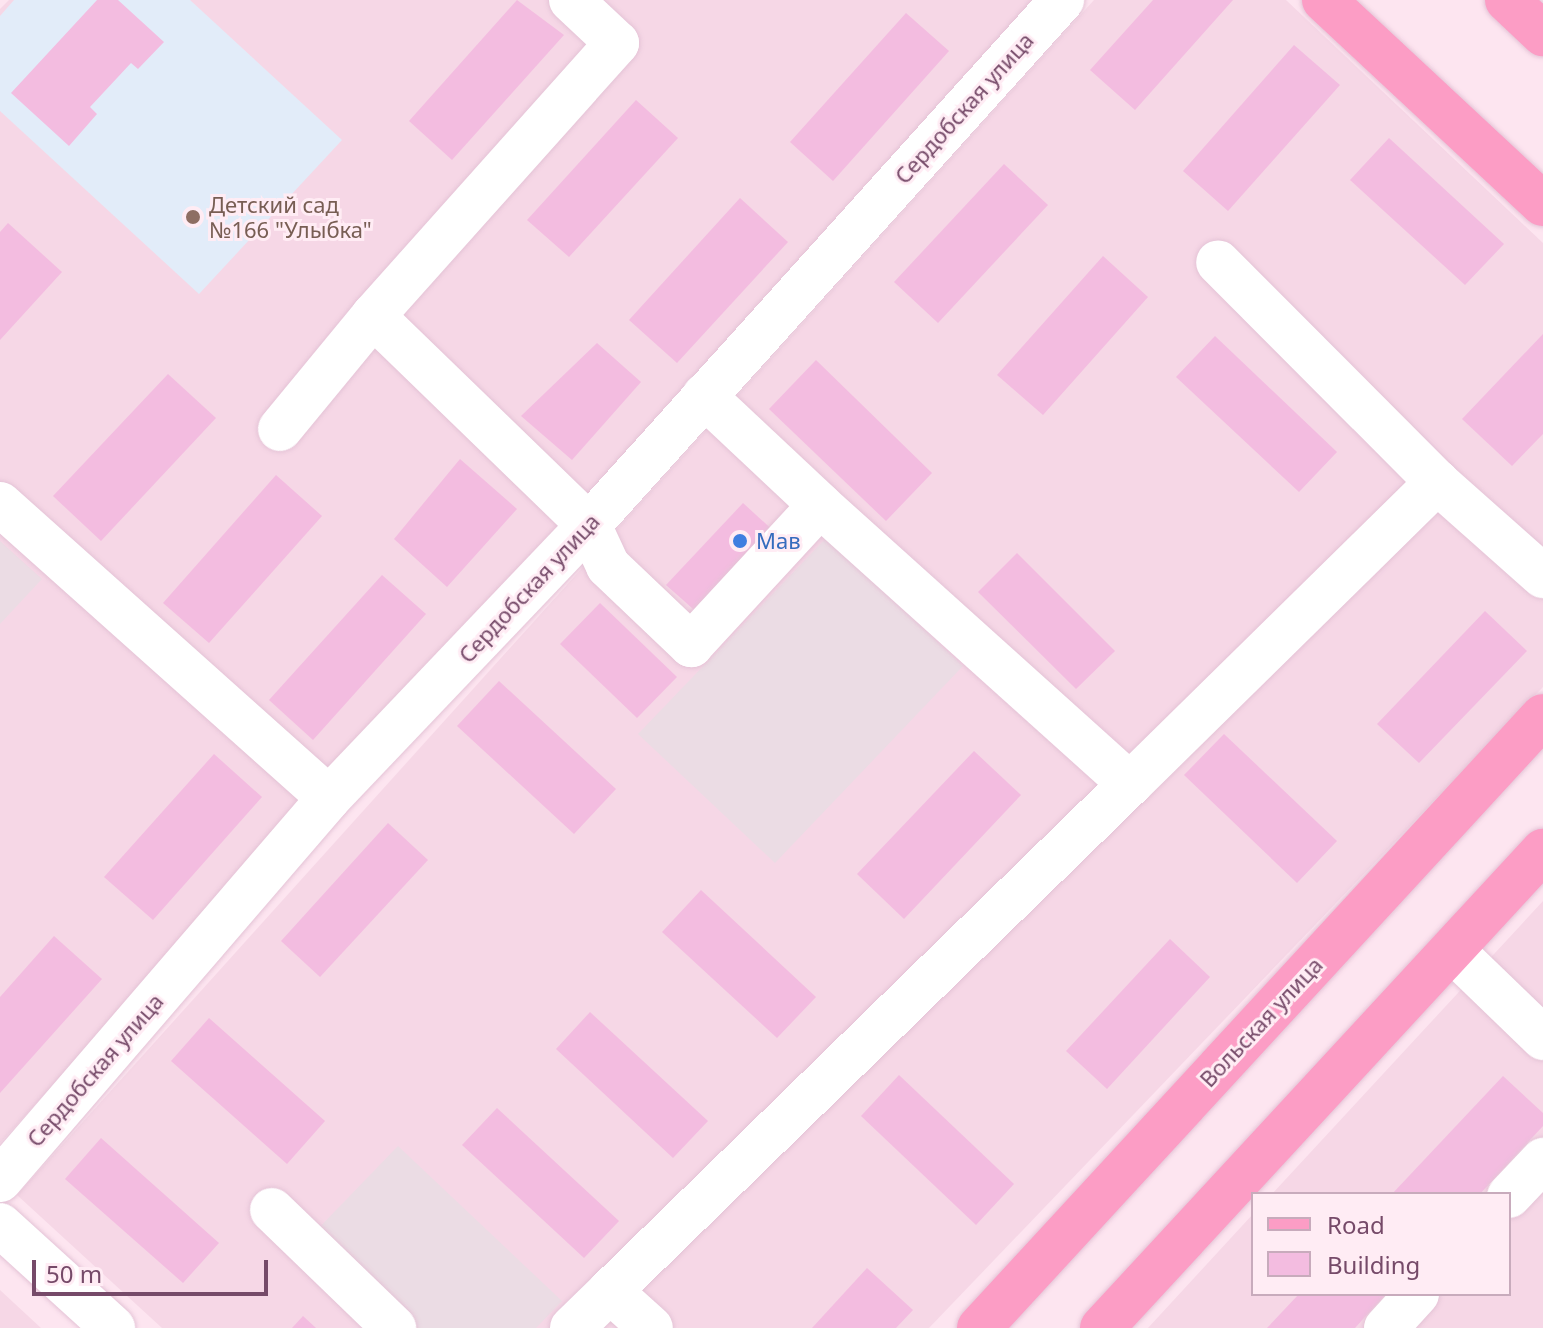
<!DOCTYPE html>
<meta charset="utf-8">
<style>
body{margin:0}
#map{position:relative;width:1543px;height:1328px;overflow:hidden;background:#fde5f0;font-family:"Noto Sans",sans-serif}
div>[style]{position:absolute}
.residential>*{inset:0;background:#f6d7e6}
.industrial>*{inset:0;background:#ebdce4}
.education>*{inset:0;background:#e2ecf9}
.building>*{inset:0;background:#f3bce0}
.roads{filter:drop-shadow(0 0 2px #e4c3d6) drop-shadow(0 0 2px #e4c3d6)}
.minor>*{height:44px;margin:-22px;padding:0 22px;transform-origin:22px;border-radius:22px;background:#fff}
.major>*{height:44px;margin:-22px;padding:0 22px;transform-origin:22px;border-radius:22px;background:#fc9dc5}
.dots>*{width:22px;height:22px;translate:-50% -50%;box-sizing:border-box;border:4px solid #ffecf4;border-radius:50%}
span{translate:-50% -50%;white-space:nowrap;text-align:center;line-height:1.15;-webkit-text-stroke:6px #ffecf4;paint-order:stroke}
.street-label{font-size:22px;color:#764a69}
.education-label{font-size:22px;color:#785e54}
.left{translate:0 -50%;text-align:left}
.shop-label{font-size:22px;color:#366cbe}
.legend{position:absolute;left:1251px;top:1192px;width:260px;height:104px;box-sizing:border-box;background:#ffecf4;border:2px solid #c8abbc;margin:0;padding:10px 14px;list-style:none;font-size:24px;color:#764a69}
.legend li{display:flex;align-items:center;gap:16px;height:40px}
.legend b{width:40px;border:2px solid #c8abbc}
.scale{position:absolute;left:32px;top:1260px;width:236px;height:36px;box-sizing:border-box;border:4px solid #764a69;border-top:0;padding-left:10px;font-size:24px;line-height:28px;white-space:nowrap;color:#764a69;-webkit-text-stroke:6px #ffecf4;paint-order:stroke}
</style>
<div id="map">
<div class="residential">
<div style="clip-path:polygon(9px 0,1043px 0,0 1143px,0 9px)"></div>
<div style="clip-path:polygon(1094px 0,1286px 0,1543px 243px,1543px 687px,929px 1328px,162px 1328px,17px 1195px)"></div>
<div style="clip-path:polygon(1543px 901px,1543px 1328px,1148px 1328px,1253px 1214px,1253px 1294px,1509px 1294px,1509px 1194px,1272px 1194px)"></div>
<div style="clip-path:polygon(0 1290px,41px 1328px,0 1328px)"></div>
</div>
<div class="industrial">
<div style="clip-path:polygon(827px 537px,963px 666px,775px 863px,638px 734px)"></div>
<div style="clip-path:polygon(0 541px,42px 579px,0 624px)"></div>
<div style="clip-path:polygon(398px 1146px,562px 1301px,536px 1328px,410px 1328px,312px 1235px)"></div>
</div>
<div class="education">
<div style="clip-path:polygon(14px 0,190px 0,342px 140px,199px 294px,0 111px,0 16px)"></div>
</div>
<div class="building">
<div style="clip-path:polygon(97px 0,118px 0,164px 42px,138px 69px,131px 63px,90px 107px,97px 114px,69px 146px,11px 93px)"></div>
<div style="clip-path:polygon(517px 0,564px 35px,452px 160px,409px 121px)"></div>
<div style="clip-path:polygon(1153px 0,1233px 0,1135px 110px,1090px 70px)"></div>
<div style="clip-path:polygon(906px 13px,949px 51px,833px 181px,790px 142px)"></div>
<div style="clip-path:polygon(1294px 45px,1340px 85px,1228px 211px,1183px 171px)"></div>
<div style="clip-path:polygon(636px 100px,678px 138px,569px 257px,527px 220px)"></div>
<div style="clip-path:polygon(1389px 138px,1504px 244px,1465px 285px,1350px 180px)"></div>
<div style="clip-path:polygon(1004px 164px,1048px 205px,938px 323px,894px 282px)"></div>
<div style="clip-path:polygon(740px 198px,788px 242px,677px 363px,629px 320px)"></div>
<div style="clip-path:polygon(8px 223px,62px 272px,0 340px,0 232px)"></div>
<div style="clip-path:polygon(1103px 256px,1148px 297px,1043px 415px,997px 375px)"></div>
<div style="clip-path:polygon(1543px 334px,1543px 434px,1512px 466px,1462px 419px)"></div>
<div style="clip-path:polygon(1215px 336px,1337px 452px,1299px 492px,1176px 377px)"></div>
<div style="clip-path:polygon(597px 343px,641px 382px,572px 460px,521px 416px)"></div>
<div style="clip-path:polygon(816px 360px,932px 473px,886px 521px,769px 409px)"></div>
<div style="clip-path:polygon(168px 374px,216px 418px,101px 541px,53px 496px)"></div>
<div style="clip-path:polygon(460px 459px,517px 509px,447px 587px,394px 539px)"></div>
<div style="clip-path:polygon(276px 475px,322px 516px,209px 643px,163px 603px)"></div>
<div style="clip-path:polygon(743px 503px,777px 534px,701px 616px,666px 585px)"></div>
<div style="clip-path:polygon(1017px 553px,1115px 651px,1076px 689px,978px 592px)"></div>
<div style="clip-path:polygon(382px 575px,426px 614px,313px 740px,269px 700px)"></div>
<div style="clip-path:polygon(600px 603px,677px 677px,637px 718px,560px 644px)"></div>
<div style="clip-path:polygon(1485px 611px,1527px 651px,1419px 763px,1377px 724px)"></div>
<div style="clip-path:polygon(499px 681px,616px 789px,574px 834px,457px 726px)"></div>
<div style="clip-path:polygon(1224px 734px,1337px 841px,1297px 883px,1184px 775px)"></div>
<div style="clip-path:polygon(974px 751px,1021px 795px,904px 919px,857px 874px)"></div>
<div style="clip-path:polygon(214px 754px,262px 797px,153px 920px,104px 877px)"></div>
<div style="clip-path:polygon(388px 823px,428px 860px,320px 977px,281px 941px)"></div>
<div style="clip-path:polygon(701px 890px,816px 997px,777px 1038px,662px 932px)"></div>
<div style="clip-path:polygon(54px 936px,102px 979px,0 1093px,0 997px)"></div>
<div style="clip-path:polygon(1170px 939px,1210px 977px,1107px 1089px,1066px 1051px)"></div>
<div style="clip-path:polygon(590px 1012px,708px 1121px,673px 1158px,556px 1049px)"></div>
<div style="clip-path:polygon(209px 1018px,325px 1121px,287px 1164px,171px 1061px)"></div>
<div style="clip-path:polygon(899px 1075px,1014px 1184px,976px 1225px,861px 1116px)"></div>
<div style="clip-path:polygon(1503px 1076px,1543px 1113px,1543px 1126px,1480px 1194px,1392px 1194px)"></div>
<div style="clip-path:polygon(497px 1108px,619px 1221px,584px 1258px,462px 1145px)"></div>
<div style="clip-path:polygon(101px 1138px,219px 1243px,183px 1283px,65px 1179px)"></div>
<div style="clip-path:polygon(867px 1268px,913px 1310px,896px 1328px,812px 1328px)"></div>
<div style="clip-path:polygon(1299px 1294px,1386px 1294px,1355px 1328px,1267px 1328px)"></div>
<div style="clip-path:polygon(303px 1316px,316px 1328px,292px 1328px)"></div>
</div>
<div class="roads">
<div class="minor">
<div style="left:571px;top:0;width:63px;rotate:43.1deg"></div>
<div style="left:617px;top:43px;width:366px;rotate:131.8deg"></div>
<div style="left:373px;top:316px;width:301px;rotate:44.1deg"></div>
<div style="left:589px;top:525px;width:45px;rotate:65.1deg"></div>
<div style="left:608px;top:566px;width:115px;rotate:43.6deg"></div>
<div style="left:691px;top:645px;width:190px;rotate:-47.3deg"></div>
<div style="left:820px;top:505px;width:417px;rotate:42deg"></div>
<div style="left:1130px;top:784px;width:726px;rotate:135.73deg"></div>
<div style="left:610px;top:1291px;width:55px;rotate:42.1deg"></div>
<div style="left:704px;top:396px;width:159px;rotate:43.2deg"></div>
<div style="left:280px;top:429px;width:146px;rotate:-50.5deg"></div>
<div style="left:1437px;top:482px;width:142px;rotate:41.6deg"></div>
<div style="left:0;top:504px;width:441px;rotate:41.8deg"></div>
<div style="left:1130px;top:784px;width:431px;rotate:-44.5deg"></div>
<div style="left:1437px;top:482px;width:310px;rotate:-134.9deg"></div>
<div style="left:1452px;top:950px;width:127px;rotate:44deg"></div>
<div style="left:0;top:1180px;width:504px;rotate:-49.26deg"></div>
<div style="left:329px;top:798px;width:377px;rotate:-46.4deg"></div>
<div style="left:589px;top:525px;width:707px;rotate:-47.98deg"></div>
<div style="left:1509px;top:1196px;width:50px;rotate:-46.6deg"></div>
<div style="left:272px;top:1210px;width:170px;rotate:44deg"></div>
<div style="left:0;top:1225px;width:153px;rotate:42.3deg"></div>
<div style="left:572px;top:1328px;width:53px;rotate:-44.2deg"></div>
<div style="left:1386px;top:1328px;width:46px;rotate:-47.6deg"></div>
</div>
<div class="major">
<div style="left:1324px;top:0;width:299px;rotate:43deg"></div>
<div style="left:1507px;top:0;width:50px;rotate:43.4deg"></div>
<div style="left:979px;top:1328px;width:832px;rotate:-47.34deg"></div>
<div style="left:1102px;top:1328px;width:650px;rotate:-47.25deg"></div>
</div>
</div>
<div class="dots">
<div style="left:193px;top:217px;background:#8d6e63"></div>
<div style="left:740px;top:541px;background:#3f7fe0"></div>
</div>
<div class="street-label">
<span style="left:964px;top:108px;rotate:-48deg">Сердобская улица</span>
<span style="left:529px;top:588px;rotate:-47deg">Сердобская улица</span>
<span style="left:1261px;top:1022px;rotate:-47deg">Вольская улица</span>
<span style="left:95px;top:1070px;rotate:-49deg">Сердобская улица</span>
</div>
<div class="education-label">
<span class="left" style="left:209px;top:217px">Детский сад<br>№166 "Улыбка"</span>
</div>
<div class="shop-label">
<span class="left" style="left:756px;top:541px">Мав</span>
</div>
<ul class="legend">
<li><b style="height:10px;background:#fc9dc5"></b>Road</li>
<li><b style="height:22px;background:#f3bce0"></b>Building</li>
</ul>
<div class="scale">50 m</div>
</div>
